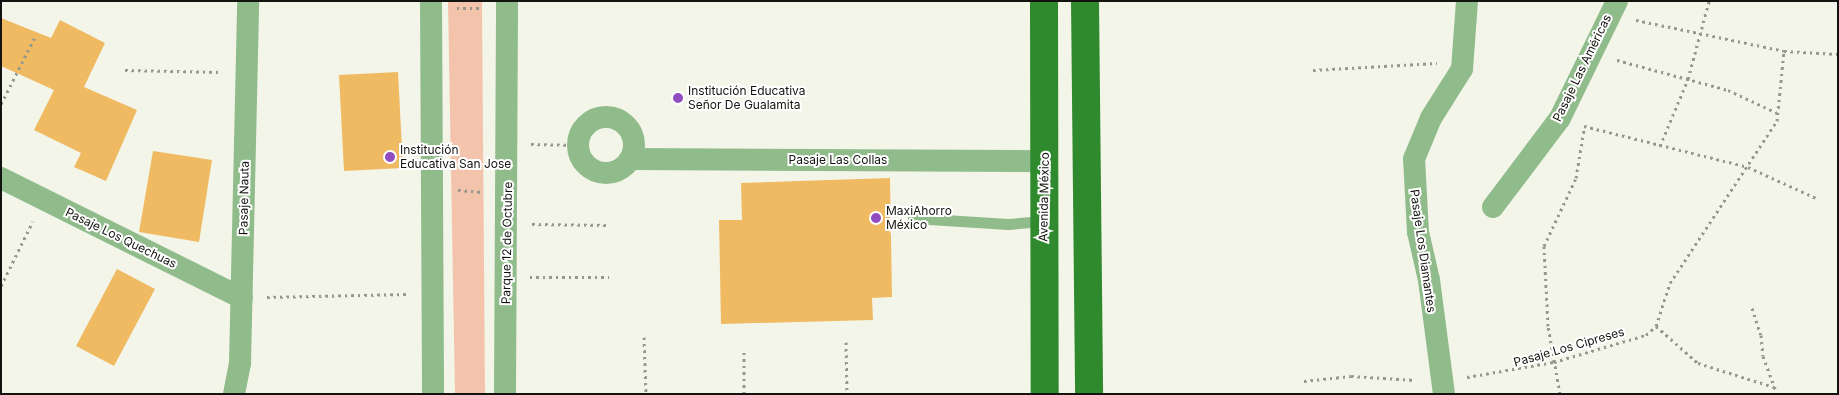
<!DOCTYPE html>
<meta charset="utf-8">
<style>
body{margin:0}
#map{position:relative;width:1839px;height:395px;overflow:hidden;background:#f4f5e9;font-family:Inter,sans-serif}
div>[style]{position:absolute}
.green>*{inset:0;background:#f4c3ac}
.building>*{inset:0;background:#efba62}
.path>*{height:3px;margin-top:-1.5px;transform-origin:0;background:repeating-linear-gradient(90deg,#96978f 0 2.5px,transparent 0 6.5px)}
.lane>*{height:11px;margin:-5.5px;padding:0 5.5px;transform-origin:5.5px;border-radius:5.5px;background:#90bc8c}
.street>*{height:22px;margin:-11px;padding:0 11px;transform-origin:11px;border-radius:11px;background:#90bc8c}
.street>.ring{margin:-11px;padding:0;box-sizing:content-box;background:none;border:22px solid #90bc8c;border-radius:50%}
.primary>*{height:28px;margin:-14px;padding:0 14px;transform-origin:14px;border-radius:14px;background:#2f892d}
.dots>*{width:14px;height:14px;translate:-50% -50%;box-sizing:border-box;border:2px solid #fff;border-radius:50%}
span{translate:-50% -50%;white-space:nowrap;text-align:center;line-height:1.15;-webkit-text-stroke:4px #fff;paint-order:stroke}
.street-label{font-size:12px;color:#131310}
.poi-label{font-size:12px;color:#131310}
.left{translate:0 -50%;text-align:left}
.frame{position:absolute;inset:0;border:2px solid #131310;pointer-events:none}
</style>
<div id="map">
<div class="green">
<div style="clip-path:polygon(448px 1px,482px 1px,485px 394px,455px 394px)"></div>
</div>
<div class="building">
<div style="clip-path:polygon(1px 18px,51px 38px,60px 20px,105px 43px,84px 87px,137px 110px,106px 181px,74px 167px,81px 153px,34px 130px,54px 90px,1px 66px)"></div>
<div style="clip-path:polygon(398px 72px,403px 168px,344px 171px,339px 75px)"></div>
<div style="clip-path:polygon(153px 151px,212px 160px,199px 242px,139px 232px)"></div>
<div style="clip-path:polygon(890px 178px,892px 297px,872px 298px,873px 320px,721px 324px,719px 220px,742px 220px,741px 183px)"></div>
<div style="clip-path:polygon(117px 269px,155px 289px,114px 366px,76px 346px)"></div>
</div>
<div class="path">
<div style="left:457px;top:8px;width:24px"></div>
<div style="left:1636px;top:20px;width:151px;rotate:11.8deg"></div>
<div style="left:1784px;top:51px;width:54px;rotate:3.2deg"></div>
<div style="left:1617px;top:60px;width:115px;rotate:15.1deg"></div>
<div style="left:1728px;top:90px;width:54px;rotate:25.1deg"></div>
<div style="left:125px;top:70px;width:96px;rotate:1.2deg"></div>
<div style="left:1313px;top:70px;width:124px;rotate:-3.2deg"></div>
<div style="left:1px;top:104px;width:75px;rotate:-63.1deg"></div>
<div style="left:1584px;top:126px;width:169px;rotate:14deg"></div>
<div style="left:1748px;top:167px;width:75px;rotate:24.5deg"></div>
<div style="left:531px;top:144px;width:47px;rotate:1.2deg"></div>
<div style="left:1660px;top:146px;width:73px;rotate:-67.3deg"></div>
<div style="left:1688px;top:79px;width:81px;rotate:-74.9deg"></div>
<div style="left:458px;top:190px;width:24px;rotate:5deg"></div>
<div style="left:532px;top:224px;width:77px;rotate:0.7deg"></div>
<div style="left:530px;top:277px;width:79px"></div>
<div style="left:1px;top:286px;width:72px;rotate:-63.8deg"></div>
<div style="left:267px;top:297px;width:141px;rotate:-1.2deg"></div>
<div style="left:1752px;top:308px;width:28px;rotate:72deg"></div>
<div style="left:1761px;top:335px;width:21px;rotate:85deg"></div>
<div style="left:1763px;top:356px;width:40px;rotate:69.8deg"></div>
<div style="left:1656px;top:326px;width:45px;rotate:-72deg"></div>
<div style="left:1670px;top:283px;width:194px;rotate:-56.6deg"></div>
<div style="left:1777px;top:121px;width:70px;rotate:-84.3deg"></div>
<div style="left:1656px;top:326px;width:56px;rotate:41.4deg"></div>
<div style="left:1698px;top:363px;width:80px;rotate:17.5deg"></div>
<div style="left:644px;top:337px;width:57px;rotate:88deg"></div>
<div style="left:846px;top:342px;width:52px;rotate:88.9deg"></div>
<div style="left:1467px;top:377px;width:88px;rotate:-9.8deg"></div>
<div style="left:1554px;top:362px;width:96px;rotate:-16.4deg"></div>
<div style="left:1646px;top:335px;width:13px;rotate:-42deg"></div>
<div style="left:1304px;top:381px;width:47px;rotate:-6.1deg"></div>
<div style="left:1351px;top:376px;width:65px;rotate:3.5deg"></div>
<div style="left:744px;top:394px;width:45px;rotate:-90deg"></div>
<div style="left:1560px;top:394px;width:69px;rotate:-100deg"></div>
<div style="left:1548px;top:326px;width:80px;rotate:-92.9deg"></div>
<div style="left:1544px;top:246px;width:75px;rotate:-64.8deg"></div>
<div style="left:1576px;top:178px;width:50px;rotate:-80.7deg"></div>
</div>
<div class="lane">
<div style="left:913px;top:218px;width:95px;rotate:3.6deg"></div>
<div style="left:1008px;top:224px;width:35px;rotate:-5deg"></div>
</div>
<div class="street">
<div style="left:431px;top:1px;width:393px;rotate:89.7deg"></div>
<div class="ring" style="left:578px;top:117px;width:34px;height:34px"></div>
<div style="left:630px;top:159px;width:415px;rotate:0.3deg"></div>
<div style="left:1px;top:178px;width:269px;rotate:26.5deg"></div>
<div style="left:1493px;top:207px;width:111px;rotate:-53deg"></div>
<div style="left:1560px;top:118px;width:130px;rotate:-64deg"></div>
<div style="left:234px;top:394px;width:32px;rotate:-79deg"></div>
<div style="left:240px;top:363px;width:362px;rotate:-88.7deg"></div>
<div style="left:505px;top:394px;width:393px;rotate:-89.7deg"></div>
<div style="left:1444px;top:394px;width:115px;rotate:-97.5deg"></div>
<div style="left:1429px;top:280px;width:49px;rotate:-102.9deg"></div>
<div style="left:1418px;top:232px;width:73px;rotate:-93.1deg"></div>
<div style="left:1414px;top:159px;width:44px;rotate:-67.5deg"></div>
<div style="left:1431px;top:118px;width:58px;rotate:-57.7deg"></div>
<div style="left:1462px;top:69px;width:68px;rotate:-85.8deg"></div>
</div>
<div class="primary">
<div style="left:1044px;top:1px;width:393px;rotate:89.9deg"></div>
<div style="left:1085px;top:1px;width:393px;rotate:89.4deg"></div>
</div>
<div class="dots">
<div style="left:678px;top:98px;background:#914cc0"></div>
<div style="left:390px;top:157px;background:#914cc0"></div>
<div style="left:876px;top:218px;background:#914cc0"></div>
</div>
<div class="street-label">
<span style="left:1582px;top:68px;rotate:-64deg">Pasaje Las Américas</span>
<span style="left:838px;top:160px">Pasaje Las Collas</span>
<span style="left:1044px;top:197px;rotate:-89deg">Avenida México</span>
<span style="left:244px;top:198px;rotate:-89deg">Pasaje Nauta</span>
<span style="left:121px;top:238px;rotate:26deg">Pasaje Los Quechuas</span>
<span style="left:507px;top:243px;rotate:-89deg">Parque 12 de Octubre</span>
<span style="left:1423px;top:251px;rotate:82deg">Pasaje Los Diamantes</span>
<span style="left:1569px;top:347px;rotate:-16deg">Pasaje Los Cipreses</span>
</div>
<div class="poi-label">
<span class="left" style="left:688px;top:98px">Institución Educativa<br>Señor De Gualamita</span>
<span class="left" style="left:400px;top:157px">Institución<br>Educativa San Jose</span>
<span class="left" style="left:886px;top:218px">MaxiAhorro<br>México</span>
</div>
<div class="frame"></div>
</div>
